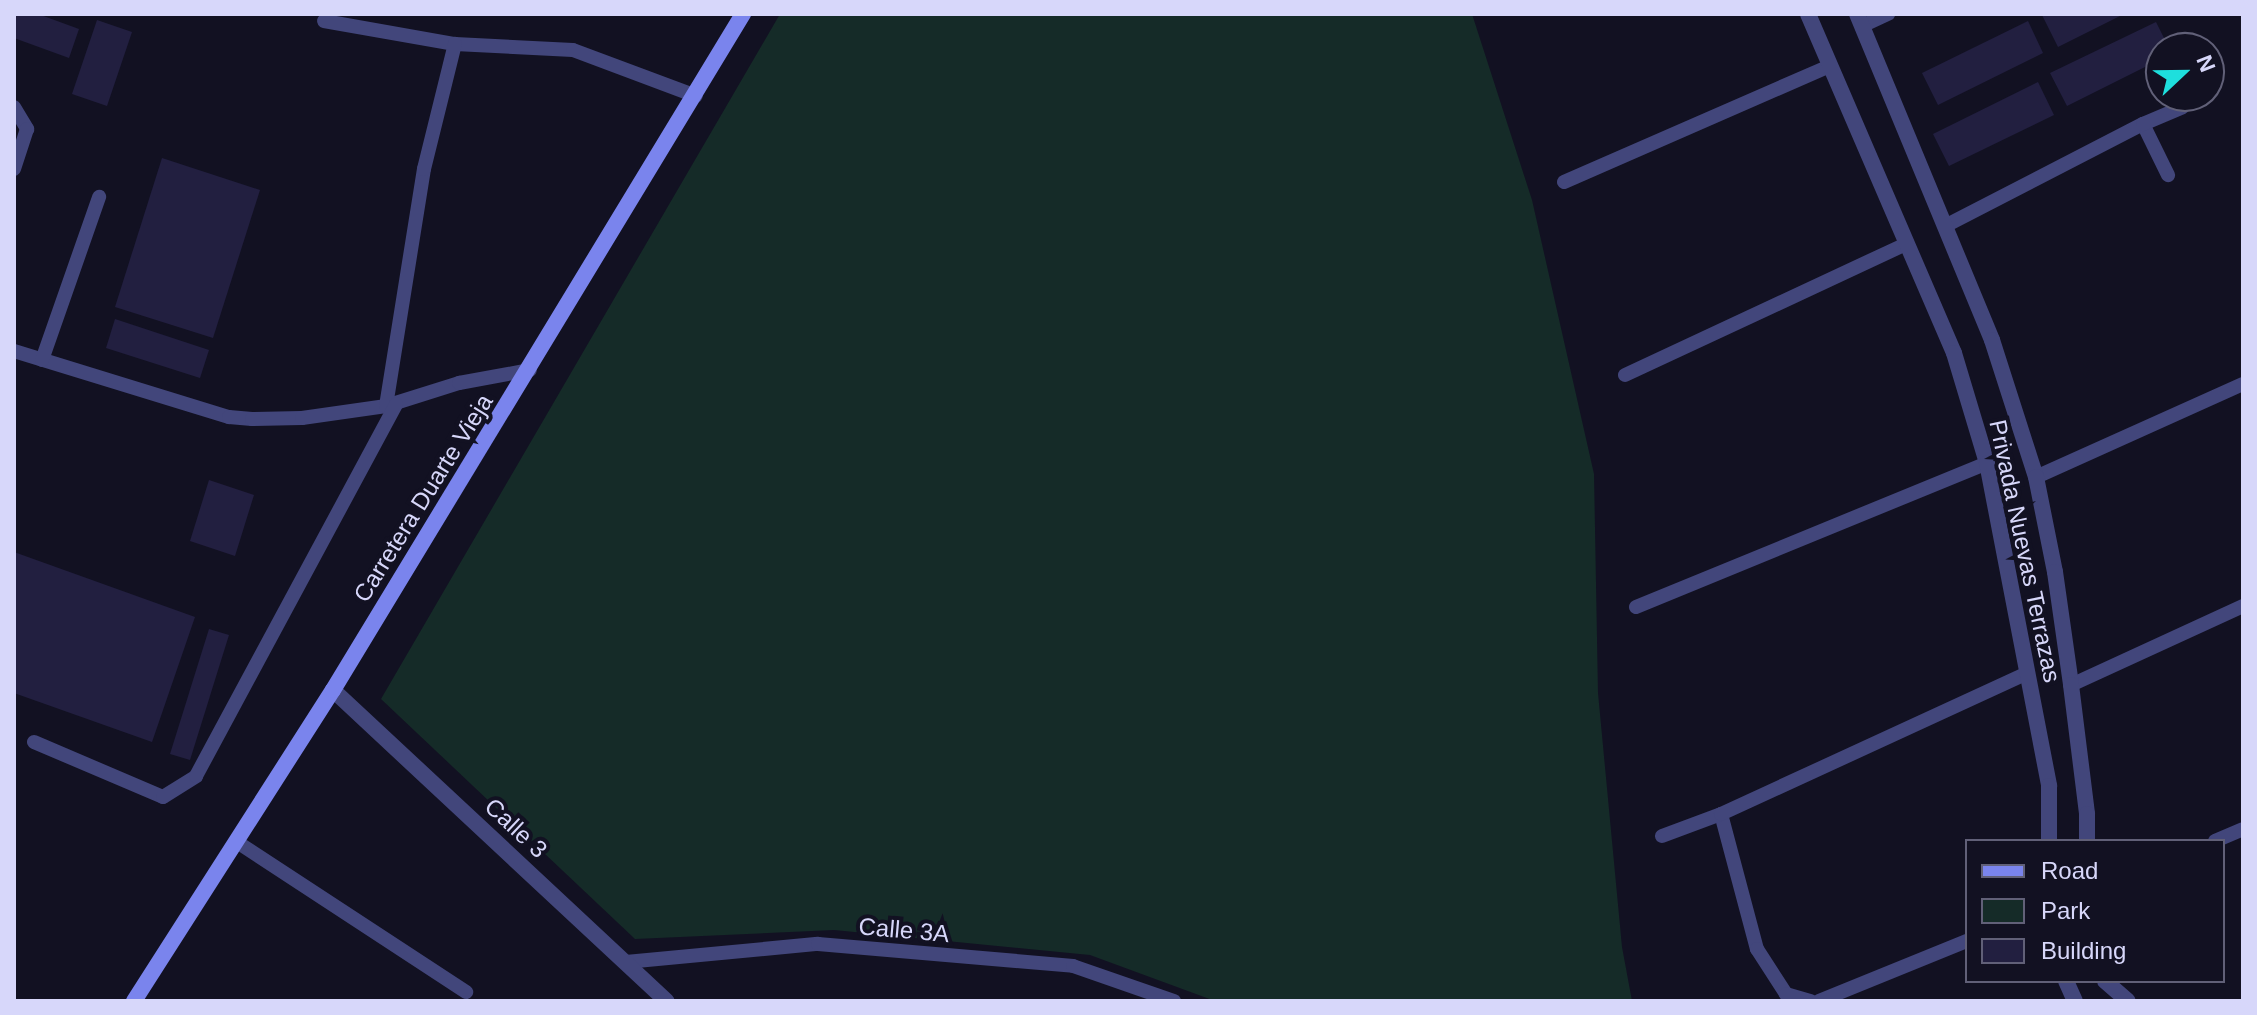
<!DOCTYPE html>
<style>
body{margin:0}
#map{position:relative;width:2257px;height:1015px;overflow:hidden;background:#121122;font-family:Helvetica,sans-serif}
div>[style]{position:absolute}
.green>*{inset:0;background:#152b28}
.building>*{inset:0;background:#221f40}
.service>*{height:14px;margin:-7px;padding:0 7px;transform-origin:7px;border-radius:7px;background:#42467b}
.minor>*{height:16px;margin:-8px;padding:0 8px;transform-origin:8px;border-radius:8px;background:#42467b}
.secondary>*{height:16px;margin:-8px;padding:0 8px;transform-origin:8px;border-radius:8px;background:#7a84ed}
span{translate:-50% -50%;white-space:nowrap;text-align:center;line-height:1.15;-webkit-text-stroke:8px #121122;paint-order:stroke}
.street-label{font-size:24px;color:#d7d7fa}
.frame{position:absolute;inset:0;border:16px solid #d7d7fa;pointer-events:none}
.legend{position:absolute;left:1965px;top:839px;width:260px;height:144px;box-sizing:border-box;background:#121122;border:2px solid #616078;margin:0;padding:10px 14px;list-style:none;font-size:24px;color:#d7d7fa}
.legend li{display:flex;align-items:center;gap:16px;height:40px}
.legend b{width:40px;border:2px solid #616078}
.north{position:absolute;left:2145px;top:32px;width:80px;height:80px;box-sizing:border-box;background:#121122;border:2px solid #616078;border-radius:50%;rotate:68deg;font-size:22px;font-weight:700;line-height:32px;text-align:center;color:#d7d7fa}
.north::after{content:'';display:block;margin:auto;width:28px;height:36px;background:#1edfdd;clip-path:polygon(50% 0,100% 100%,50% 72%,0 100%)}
</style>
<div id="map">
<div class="green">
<div style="clip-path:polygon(780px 14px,1472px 14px,1532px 200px,1594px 474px,1598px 693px,1622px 947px,1632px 1001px,1215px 1001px,1090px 955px,834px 930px,635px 939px,381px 699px)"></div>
</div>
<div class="building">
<div style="clip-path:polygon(14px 14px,38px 14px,79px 29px,69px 58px,14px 38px)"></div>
<div style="clip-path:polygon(2124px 14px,2058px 47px,2042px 15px,2044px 14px)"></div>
<div style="clip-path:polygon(97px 20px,132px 32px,107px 106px,72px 94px)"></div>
<div style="clip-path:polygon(2028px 21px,2043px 53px,1938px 105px,1922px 73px)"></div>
<div style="clip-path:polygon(2156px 22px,2169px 48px,2161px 48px,2161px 59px,2067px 106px,2050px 73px)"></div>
<div style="clip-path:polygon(2038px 82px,2054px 115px,1949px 166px,1933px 134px)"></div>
<div style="clip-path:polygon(162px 158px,260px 190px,213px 338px,115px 307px)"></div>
<div style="clip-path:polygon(115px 319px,209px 350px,200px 378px,106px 348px)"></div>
<div style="clip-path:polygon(209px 480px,254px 495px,235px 556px,190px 541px)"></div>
<div style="clip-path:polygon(14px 552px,195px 617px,152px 742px,14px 693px)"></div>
<div style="clip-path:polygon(209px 629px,229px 635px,190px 760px,170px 754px)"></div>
</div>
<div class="service">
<div style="left:324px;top:21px;width:133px;rotate:10deg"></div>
<div style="left:455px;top:44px;width:118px;rotate:2.9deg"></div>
<div style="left:573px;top:50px;width:131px;rotate:20.5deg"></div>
<div style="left:1862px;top:26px;width:29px;rotate:-25deg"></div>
<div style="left:14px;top:107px;width:26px;rotate:59deg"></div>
<div style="left:27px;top:129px;width:42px;rotate:108deg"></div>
<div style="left:2143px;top:124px;width:57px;rotate:63.9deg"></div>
<div style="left:1564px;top:182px;width:289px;rotate:-23.6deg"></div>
<div style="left:1945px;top:226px;width:223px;rotate:-27.3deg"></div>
<div style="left:2143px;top:124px;width:43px;rotate:-23deg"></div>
<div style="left:14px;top:351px;width:225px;rotate:17.1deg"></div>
<div style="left:229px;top:417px;width:23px;rotate:5deg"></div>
<div style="left:252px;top:419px;width:50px;rotate:-1.1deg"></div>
<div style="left:302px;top:418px;width:85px;rotate:-8.1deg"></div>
<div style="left:386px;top:406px;width:77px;rotate:-17.5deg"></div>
<div style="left:459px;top:383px;width:72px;rotate:-10.4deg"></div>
<div style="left:42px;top:360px;width:173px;rotate:-70.7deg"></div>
<div style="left:1625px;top:375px;width:310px;rotate:-25deg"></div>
<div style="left:386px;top:406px;width:240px;rotate:-80.9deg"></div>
<div style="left:424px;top:169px;width:129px;rotate:-76.1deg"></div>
<div style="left:2036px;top:477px;width:227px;rotate:-24.2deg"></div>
<div style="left:1636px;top:607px;width:379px;rotate:-22.3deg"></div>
<div style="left:2071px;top:685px;width:189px;rotate:-24.7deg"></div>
<div style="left:34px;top:742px;width:140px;rotate:23.1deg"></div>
<div style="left:163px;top:797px;width:39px;rotate:-32deg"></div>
<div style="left:196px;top:776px;width:422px;rotate:-61.7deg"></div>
<div style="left:1721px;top:814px;width:140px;rotate:75.1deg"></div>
<div style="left:1757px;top:949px;width:54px;rotate:57.2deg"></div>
<div style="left:1786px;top:994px;width:26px;rotate:16deg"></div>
<div style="left:1662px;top:836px;width:63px;rotate:-20.4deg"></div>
<div style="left:1721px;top:814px;width:337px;rotate:-24.7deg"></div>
<div style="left:2215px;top:841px;width:30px;rotate:-23deg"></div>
<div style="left:237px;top:842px;width:274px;rotate:33.2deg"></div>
<div style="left:626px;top:962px;width:193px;rotate:-5.4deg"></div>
<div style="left:818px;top:944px;width:256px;rotate:4.9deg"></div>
<div style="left:1073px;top:966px;width:107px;rotate:19.1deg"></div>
<div style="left:1819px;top:1001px;width:160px;rotate:-22.1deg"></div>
</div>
<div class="minor">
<div style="left:1808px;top:14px;width:369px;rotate:66.7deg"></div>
<div style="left:1954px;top:353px;width:115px;rotate:73.3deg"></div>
<div style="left:1987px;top:463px;width:329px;rotate:79.1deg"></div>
<div style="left:2049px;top:786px;width:55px;rotate:90deg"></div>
<div style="left:1857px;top:14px;width:353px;rotate:67.5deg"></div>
<div style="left:1992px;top:340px;width:144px;rotate:72.2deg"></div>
<div style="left:2036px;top:477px;width:97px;rotate:78.7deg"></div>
<div style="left:2055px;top:572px;width:114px;rotate:81.9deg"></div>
<div style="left:2071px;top:685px;width:130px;rotate:82.9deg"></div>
<div style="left:2087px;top:814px;width:27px;rotate:90deg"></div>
<div style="left:333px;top:690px;width:456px;rotate:43deg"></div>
<div style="left:2066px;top:981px;width:22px;rotate:66deg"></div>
<div style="left:2105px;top:981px;width:30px;rotate:41deg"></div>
</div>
<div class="secondary">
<div style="left:134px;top:1001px;width:369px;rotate:-57.4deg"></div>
<div style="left:333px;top:690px;width:791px;rotate:-58.76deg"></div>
</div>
<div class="street-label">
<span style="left:423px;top:498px;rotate:-58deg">Carretera Duarte Vieja</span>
<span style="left:2025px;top:551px;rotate:78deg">Privada Nuevas Terrazas</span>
<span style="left:516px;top:828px;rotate:43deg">Calle 3</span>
<span style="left:904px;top:930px;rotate:5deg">Calle 3A</span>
</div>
<div class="frame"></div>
<ul class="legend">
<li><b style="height:10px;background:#7a84ed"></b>Road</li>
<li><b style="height:22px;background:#152b28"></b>Park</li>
<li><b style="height:22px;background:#221f40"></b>Building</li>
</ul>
<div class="north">N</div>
</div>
